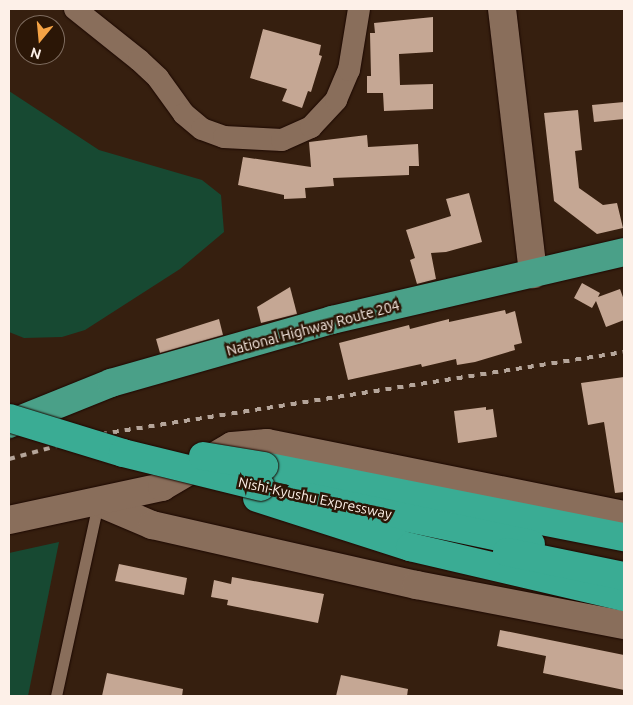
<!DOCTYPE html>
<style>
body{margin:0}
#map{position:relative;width:633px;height:705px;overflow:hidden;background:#361f0f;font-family:Ubuntu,sans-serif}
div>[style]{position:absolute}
.green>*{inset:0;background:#174932}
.building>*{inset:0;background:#c5a794}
.roads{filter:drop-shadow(0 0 1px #1c0800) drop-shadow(0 0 1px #1c0800)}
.service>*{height:11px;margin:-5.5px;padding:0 5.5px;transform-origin:5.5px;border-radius:5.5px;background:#896e5b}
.minor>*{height:22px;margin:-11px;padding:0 11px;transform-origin:11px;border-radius:11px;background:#896e5b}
.tertiary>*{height:28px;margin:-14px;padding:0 14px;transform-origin:14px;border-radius:14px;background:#896e5b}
.trunk>*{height:28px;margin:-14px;padding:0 14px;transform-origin:14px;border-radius:14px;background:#4aa088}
.motorway>*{height:28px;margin:-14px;padding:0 14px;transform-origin:14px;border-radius:14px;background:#3aac94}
.rail>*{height:4px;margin-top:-2px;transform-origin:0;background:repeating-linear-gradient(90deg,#b5a59a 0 6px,transparent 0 12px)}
.bridges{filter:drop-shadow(0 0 1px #1c0800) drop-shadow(0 0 1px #1c0800)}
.motorway-bridge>*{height:28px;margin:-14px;padding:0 14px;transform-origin:14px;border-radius:14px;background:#3aac94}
span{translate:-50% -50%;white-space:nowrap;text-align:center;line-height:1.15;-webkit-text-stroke:5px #2b1606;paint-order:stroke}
.street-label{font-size:14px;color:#fdf0e8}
.frame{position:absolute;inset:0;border:10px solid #fdf0e8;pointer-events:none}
.north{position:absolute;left:15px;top:15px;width:50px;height:50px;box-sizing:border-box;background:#2b1606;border:1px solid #7f6d60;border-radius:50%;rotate:197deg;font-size:14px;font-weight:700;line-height:20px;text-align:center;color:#fdf0e8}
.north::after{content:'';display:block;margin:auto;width:18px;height:22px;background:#f5a345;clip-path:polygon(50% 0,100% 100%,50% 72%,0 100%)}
</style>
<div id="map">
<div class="green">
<div style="clip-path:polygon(9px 91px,99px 150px,202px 180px,221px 195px,224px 232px,180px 269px,85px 330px,62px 337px,24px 338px,9px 332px)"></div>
<div style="clip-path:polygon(59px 542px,28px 696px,9px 696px,9px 553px)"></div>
</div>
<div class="building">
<div style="clip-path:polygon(433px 17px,433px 52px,399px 54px,400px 85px,433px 84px,433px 109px,384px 111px,383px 93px,367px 93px,367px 76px,371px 76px,370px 33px,375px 33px,374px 23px)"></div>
<div style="clip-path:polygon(263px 29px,321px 45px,319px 55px,322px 56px,311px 92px,308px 91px,302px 108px,282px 101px,287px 89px,250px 78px)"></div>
<div style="clip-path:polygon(624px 102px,624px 119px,594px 122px,592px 105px)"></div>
<div style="clip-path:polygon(578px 110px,582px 150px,575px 151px,579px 188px,603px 205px,617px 203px,623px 228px,597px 234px,554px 201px,544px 113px)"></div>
<div style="clip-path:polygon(367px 135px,368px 147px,418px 144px,419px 166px,409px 166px,409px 175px,333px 178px,334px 186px,305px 188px,306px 198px,284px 199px,284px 195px,238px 185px,243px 157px,311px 167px,309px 142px)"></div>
<div style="clip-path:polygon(469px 193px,482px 242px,446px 252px,431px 253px,436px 279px,417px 284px,410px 260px,415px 258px,406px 230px,451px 216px,446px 199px)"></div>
<div style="clip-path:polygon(582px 283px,600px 293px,598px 297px,620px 289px,624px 300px,624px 320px,606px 327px,596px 301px,592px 308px,574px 298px)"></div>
<div style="clip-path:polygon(290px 287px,297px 314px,261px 323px,257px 307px)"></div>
<div style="clip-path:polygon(505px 310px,506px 314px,515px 311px,522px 343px,514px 345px,515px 350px,475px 362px,457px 365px,456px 359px,422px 367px,421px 364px,348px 380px,339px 343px,409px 325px,410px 329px,449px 319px,449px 322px)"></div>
<div style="clip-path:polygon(219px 319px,223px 335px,160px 353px,156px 339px)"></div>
<div style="clip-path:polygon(624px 377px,624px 492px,615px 493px,604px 422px,588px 425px,581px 383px)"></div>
<div style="clip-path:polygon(486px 407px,486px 410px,493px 409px,497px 437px,458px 443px,454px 411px)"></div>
<div style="clip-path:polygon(119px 564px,187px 578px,184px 595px,115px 581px)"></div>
<div style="clip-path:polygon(232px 577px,324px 594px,318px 623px,227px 605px,228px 600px,211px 597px,214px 580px,231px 584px)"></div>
<div style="clip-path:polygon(500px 630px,624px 655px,624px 690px,543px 673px,546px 656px,497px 646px)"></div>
<div style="clip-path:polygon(107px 673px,183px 689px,182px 696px,102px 696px)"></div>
<div style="clip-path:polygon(341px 675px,408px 689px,407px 696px,336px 696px)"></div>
</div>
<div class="roads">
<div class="service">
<div style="left:56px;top:696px;width:198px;rotate:-77.7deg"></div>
</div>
<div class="minor">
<div style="left:75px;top:9px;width:82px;rotate:38.6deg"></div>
<div style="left:139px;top:60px;width:26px;rotate:43deg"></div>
<div style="left:158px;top:78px;width:44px;rotate:54.2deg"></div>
<div style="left:184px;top:114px;width:23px;rotate:40deg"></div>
<div style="left:202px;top:129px;width:23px;rotate:20deg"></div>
<div style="left:224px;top:137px;width:58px;rotate:3deg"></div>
<div style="left:282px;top:140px;width:32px;rotate:-24deg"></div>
<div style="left:311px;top:127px;width:37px;rotate:-47deg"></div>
<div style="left:336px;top:100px;width:33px;rotate:-67deg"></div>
<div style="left:349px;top:70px;width:62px;rotate:-80.7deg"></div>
</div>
<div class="tertiary">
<div style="left:502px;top:9px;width:267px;rotate:83.3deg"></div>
<div style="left:98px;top:502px;width:59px;rotate:23.1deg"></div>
<div style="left:152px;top:525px;width:271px;rotate:12.8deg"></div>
<div style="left:416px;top:585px;width:212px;rotate:10.9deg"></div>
<div style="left:9px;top:520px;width:157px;rotate:-12.2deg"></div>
<div style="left:162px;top:487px;width:81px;rotate:-30.4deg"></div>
<div style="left:232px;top:446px;width:35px;rotate:-5deg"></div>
<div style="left:267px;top:443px;width:364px;rotate:11.4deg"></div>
</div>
<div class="trunk">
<div style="left:9px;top:424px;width:110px;rotate:-21.9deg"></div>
<div style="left:111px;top:383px;width:230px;rotate:-15.9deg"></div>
<div style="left:332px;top:320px;width:300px;rotate:-13.1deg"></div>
</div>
<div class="motorway">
<div style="left:264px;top:466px;width:367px;rotate:11.2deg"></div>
<div style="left:299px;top:495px;width:237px;rotate:11.9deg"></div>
<div style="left:257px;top:498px;width:161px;rotate:17.8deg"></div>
<div style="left:410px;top:547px;width:220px;rotate:13.2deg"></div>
<div style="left:507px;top:552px;width:119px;rotate:11.6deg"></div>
</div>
</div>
<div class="rail">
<div style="left:9px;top:459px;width:95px;rotate:-15.2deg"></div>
<div style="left:101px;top:434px;width:529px;rotate:-8.91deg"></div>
</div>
<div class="bridges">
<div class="motorway-bridge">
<div style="left:9px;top:418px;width:119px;rotate:17.1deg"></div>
<div style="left:123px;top:453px;width:142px;rotate:13.8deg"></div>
<div style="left:203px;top:456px;width:62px;rotate:9.3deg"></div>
</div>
</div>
<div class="street-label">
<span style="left:313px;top:328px;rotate:-15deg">National Highway Route 204</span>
<span style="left:315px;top:498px;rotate:12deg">Nishi-Kyushu Expressway</span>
</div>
<div class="frame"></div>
<div class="north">N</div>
</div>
